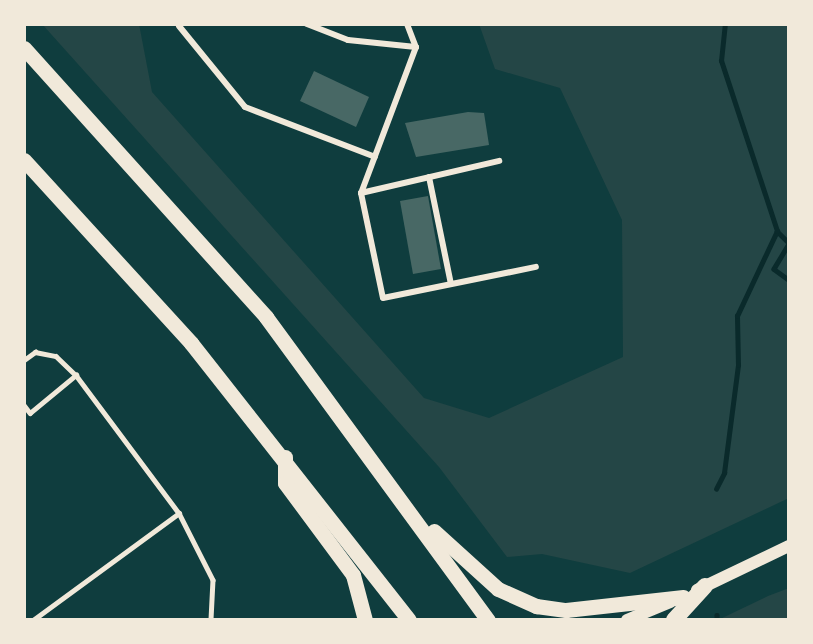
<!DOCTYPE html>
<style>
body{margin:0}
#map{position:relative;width:813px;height:644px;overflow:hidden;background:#0f3d3e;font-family:Cabin,sans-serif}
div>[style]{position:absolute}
.green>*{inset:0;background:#244646}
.stream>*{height:4.5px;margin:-2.25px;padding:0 2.25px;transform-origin:2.25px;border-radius:2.25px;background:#0a2a2b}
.building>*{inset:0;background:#486865}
.service>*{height:4.5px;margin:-2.25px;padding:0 2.25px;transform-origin:2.25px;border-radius:2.25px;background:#f1e9da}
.minor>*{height:6px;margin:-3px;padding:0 3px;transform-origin:3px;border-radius:3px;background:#f1e9da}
.secondary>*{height:12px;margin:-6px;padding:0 6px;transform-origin:6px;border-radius:6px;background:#f1e9da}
.trunk>*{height:15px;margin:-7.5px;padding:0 7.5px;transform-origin:7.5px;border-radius:7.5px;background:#f1e9da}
.motorway>*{height:16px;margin:-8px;padding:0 8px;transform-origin:8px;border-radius:8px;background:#f1e9da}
span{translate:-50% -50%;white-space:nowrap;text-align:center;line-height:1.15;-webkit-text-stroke:5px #f1e9da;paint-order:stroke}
.frame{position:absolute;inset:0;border:26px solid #f1e9da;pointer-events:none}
</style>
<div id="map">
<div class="green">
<div style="clip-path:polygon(42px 24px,139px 24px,152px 92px,424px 398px,489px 418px,623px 357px,622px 220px,560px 88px,495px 69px,479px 24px,789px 24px,789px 498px,630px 573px,542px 554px,507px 557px,439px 467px)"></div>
<div style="clip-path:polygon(789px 588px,789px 620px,718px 620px,768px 596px)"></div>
</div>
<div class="stream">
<div style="left:777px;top:231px;width:17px;rotate:45deg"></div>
<div style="left:789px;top:244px;width:29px;rotate:121deg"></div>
<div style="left:774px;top:269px;width:19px;rotate:36deg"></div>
<div style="left:716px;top:489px;width:18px;rotate:-63deg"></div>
<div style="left:724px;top:473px;width:109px;rotate:-82.6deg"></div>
<div style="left:738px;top:365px;width:49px;rotate:-91.2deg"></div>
<div style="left:737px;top:316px;width:94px;rotate:-64.8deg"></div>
<div style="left:777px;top:231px;width:179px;rotate:-108.2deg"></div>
<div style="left:721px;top:61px;width:37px;rotate:-84deg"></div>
<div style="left:717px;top:615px;width:5px;rotate:90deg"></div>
</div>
<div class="building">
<div style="clip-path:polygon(314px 71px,369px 97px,356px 127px,300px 101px)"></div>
<div style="clip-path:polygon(468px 112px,484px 113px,489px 145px,416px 157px,405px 123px)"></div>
<div style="clip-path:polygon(428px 196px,441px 269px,413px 274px,400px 201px)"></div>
</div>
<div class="service">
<div style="left:24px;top:360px;width:14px;rotate:-36deg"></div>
<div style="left:35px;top:352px;width:21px;rotate:11deg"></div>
<div style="left:56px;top:356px;width:28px;rotate:44deg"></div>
<div style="left:76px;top:375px;width:172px;rotate:53.3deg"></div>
<div style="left:179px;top:513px;width:75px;rotate:63.1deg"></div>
<div style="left:213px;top:580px;width:40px;rotate:92.9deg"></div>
<div style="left:24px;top:405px;width:10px;rotate:53deg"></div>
<div style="left:30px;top:413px;width:60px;rotate:-39.6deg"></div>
<div style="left:33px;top:620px;width:181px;rotate:-36.2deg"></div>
</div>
<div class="minor">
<div style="left:307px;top:24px;width:44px;rotate:21.3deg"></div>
<div style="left:348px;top:40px;width:68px;rotate:5.9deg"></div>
<div style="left:407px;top:24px;width:25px;rotate:69deg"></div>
<div style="left:179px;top:26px;width:104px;rotate:50.8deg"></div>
<div style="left:245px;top:107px;width:139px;rotate:21deg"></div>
<div style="left:416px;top:47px;width:156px;rotate:110.6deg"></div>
<div style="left:361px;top:193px;width:107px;rotate:78.2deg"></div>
<div style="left:383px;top:298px;width:156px;rotate:-11.5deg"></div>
<div style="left:429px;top:177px;width:109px;rotate:78.4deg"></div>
<div style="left:361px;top:193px;width:142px;rotate:-13.1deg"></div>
</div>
<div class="secondary">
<div style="left:697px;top:590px;width:102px;rotate:-25.6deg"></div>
<div style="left:627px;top:620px;width:47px;rotate:-22.7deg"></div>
</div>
<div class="trunk">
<div style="left:24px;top:48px;width:362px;rotate:48deg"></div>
<div style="left:266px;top:317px;width:376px;rotate:53.8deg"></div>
<div style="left:24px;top:160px;width:248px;rotate:47.6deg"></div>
<div style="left:191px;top:343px;width:352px;rotate:51.8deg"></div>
<div style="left:285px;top:457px;width:26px;rotate:90deg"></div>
<div style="left:285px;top:483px;width:114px;rotate:53.5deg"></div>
<div style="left:353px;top:575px;width:47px;rotate:75.1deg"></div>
<div style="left:434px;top:531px;width:86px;rotate:42.2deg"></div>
<div style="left:498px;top:589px;width:42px;rotate:24.1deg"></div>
<div style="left:536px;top:606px;width:30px;rotate:8deg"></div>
<div style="left:566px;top:610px;width:118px;rotate:-6.3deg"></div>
</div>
<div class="motorway">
<div style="left:674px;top:620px;width:46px;rotate:-47.6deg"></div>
</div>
<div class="frame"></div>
</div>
